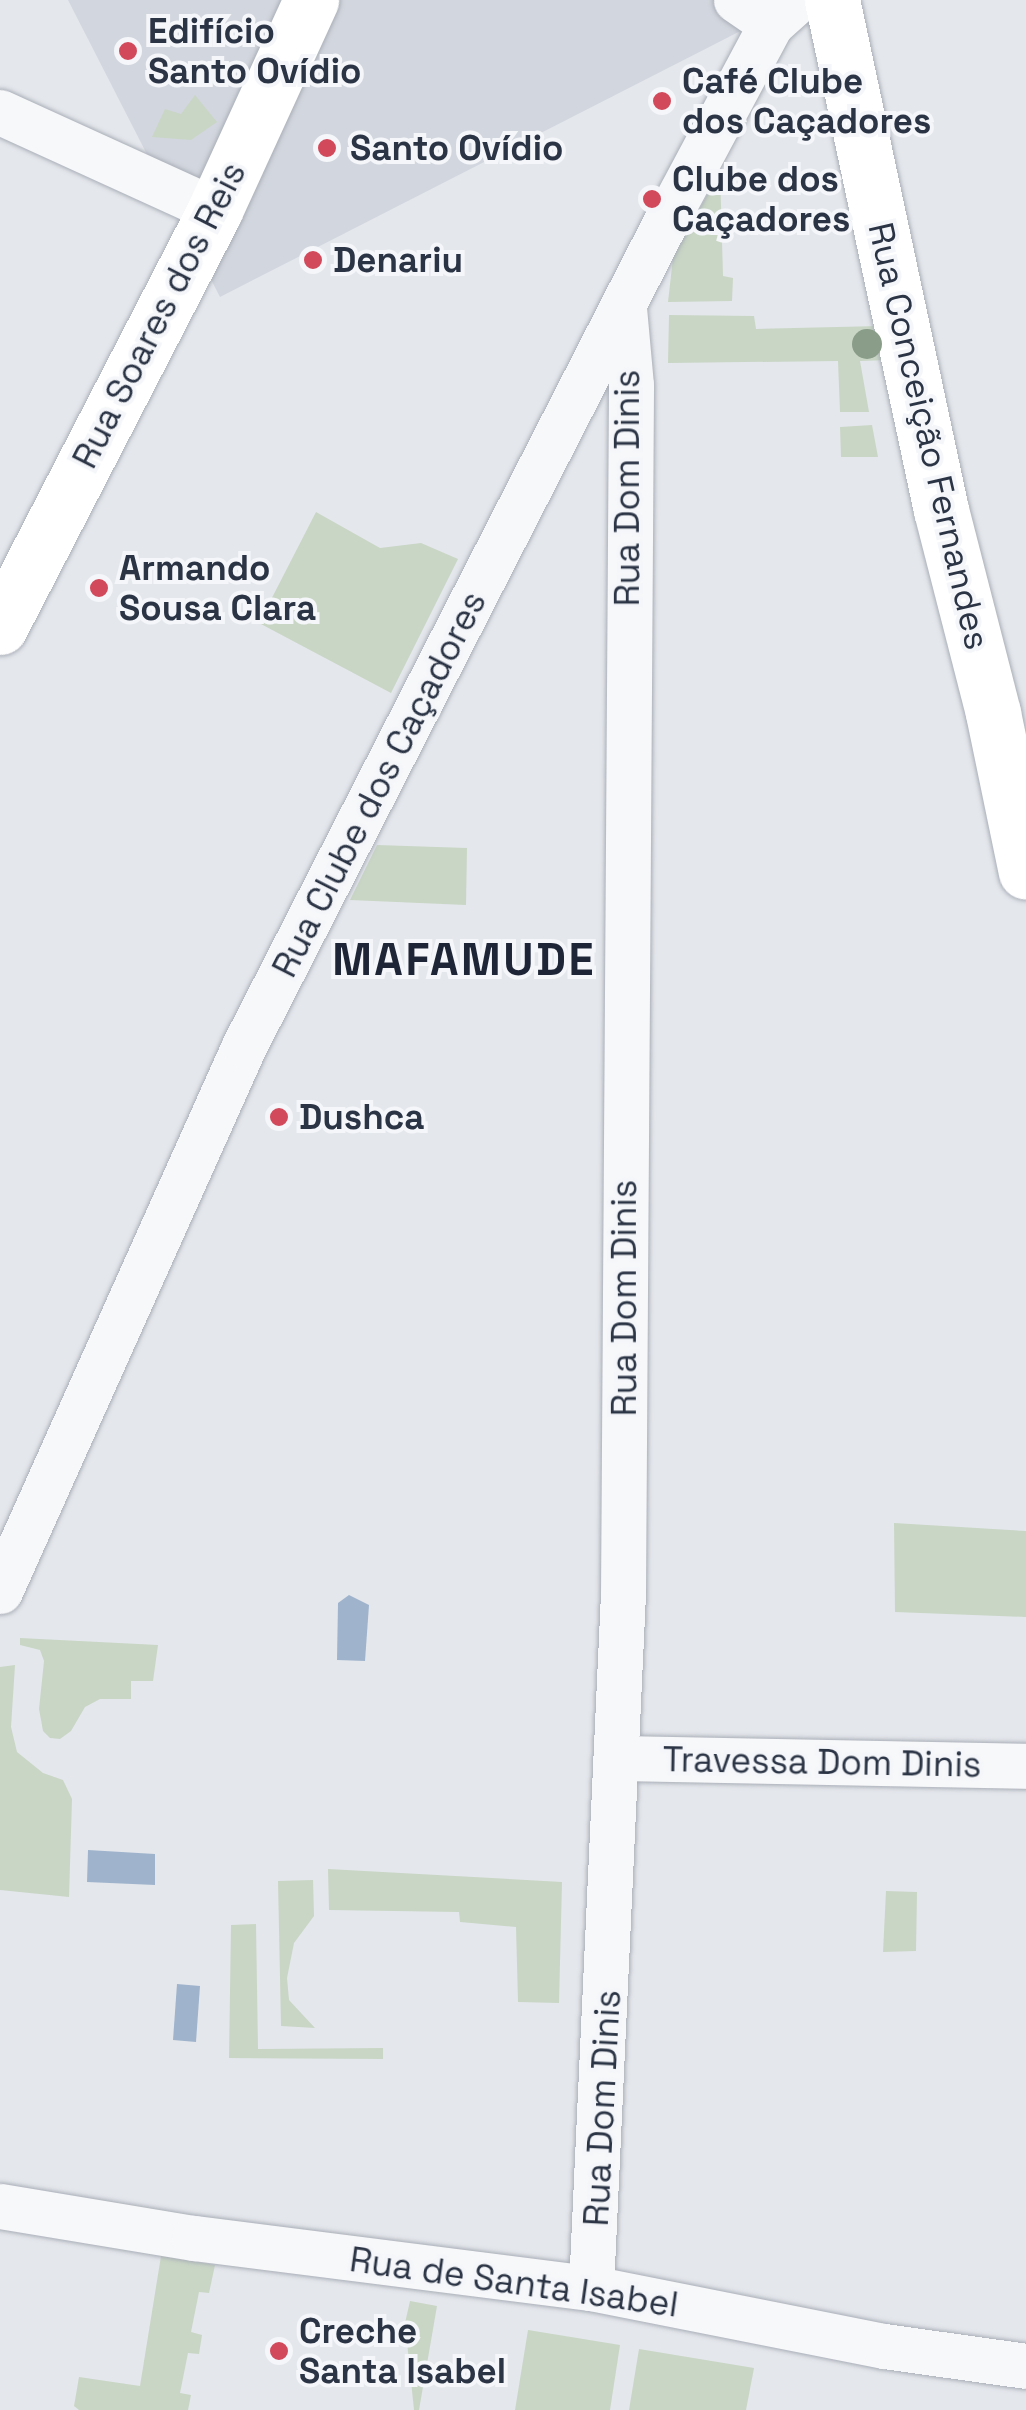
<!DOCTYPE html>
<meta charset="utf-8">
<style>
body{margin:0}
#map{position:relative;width:1026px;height:2410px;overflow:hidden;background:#e4e7ec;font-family:"Space Grotesk",sans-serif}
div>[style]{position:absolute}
.built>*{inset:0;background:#d2d6de}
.green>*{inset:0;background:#c9d6c5}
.water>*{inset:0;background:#9fb4cc}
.roads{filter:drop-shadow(0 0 2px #a9aeb7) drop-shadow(0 0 2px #a9aeb7)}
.street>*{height:45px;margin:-22.5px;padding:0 22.5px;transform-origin:22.5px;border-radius:22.5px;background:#f7f8fa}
.secondary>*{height:55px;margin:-27.5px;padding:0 27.5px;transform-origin:27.5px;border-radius:27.5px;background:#fff}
.primary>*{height:55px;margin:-27.5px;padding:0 27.5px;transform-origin:27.5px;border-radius:27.5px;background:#fff}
.trees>*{width:30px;height:30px;margin:-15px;border-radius:50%;background:#899d89}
.dots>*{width:28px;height:28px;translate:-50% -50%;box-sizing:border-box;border:5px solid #f4f6f9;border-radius:50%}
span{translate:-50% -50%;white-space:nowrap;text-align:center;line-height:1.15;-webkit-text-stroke:8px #f4f6f9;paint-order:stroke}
.poi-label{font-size:35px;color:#2b3445;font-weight:700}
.left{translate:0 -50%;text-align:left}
.street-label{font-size:35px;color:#2b3445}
.district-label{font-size:45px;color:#1d2536;font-weight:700;letter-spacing:2.5px}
</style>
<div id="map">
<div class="built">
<div style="clip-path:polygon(68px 0,801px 0,220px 297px)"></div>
</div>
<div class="green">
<div style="clip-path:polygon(195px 95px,217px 122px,191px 140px,152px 137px,165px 109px,181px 114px)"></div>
<div style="clip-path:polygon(720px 171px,723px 276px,733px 278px,732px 301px,668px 302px,673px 258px)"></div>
<div style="clip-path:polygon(669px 315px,754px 316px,756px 329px,880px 326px,888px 360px,860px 361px,869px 412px,840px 412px,838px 361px,668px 363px)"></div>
<div style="clip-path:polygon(872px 425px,878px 457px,841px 457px,840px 427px)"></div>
<div style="clip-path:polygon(316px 512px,380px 548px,421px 543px,458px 559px,391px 693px,259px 623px)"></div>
<div style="clip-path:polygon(377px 845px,467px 848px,466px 905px,350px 900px)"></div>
<div style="clip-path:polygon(894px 1523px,1026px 1531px,1026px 1617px,895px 1612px)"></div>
<div style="clip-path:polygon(20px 1638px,158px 1645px,153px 1681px,131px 1681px,131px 1699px,100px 1699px,85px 1707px,71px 1731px,60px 1739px,50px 1738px,43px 1731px,39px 1709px,44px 1661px,40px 1650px,20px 1645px)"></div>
<div style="clip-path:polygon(15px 1665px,11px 1727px,17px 1752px,43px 1773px,63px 1780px,72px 1799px,69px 1897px,0 1890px,0 1667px)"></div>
<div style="clip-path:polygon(328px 1869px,562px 1882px,559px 2003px,518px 2002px,516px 1927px,460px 1922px,459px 1912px,329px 1910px)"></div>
<div style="clip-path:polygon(313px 1880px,314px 1916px,294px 1943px,287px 1978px,289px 2000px,315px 2028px,281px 2026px,278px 1881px)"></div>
<div style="clip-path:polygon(886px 1891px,917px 1892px,916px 1951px,883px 1952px)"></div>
<div style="clip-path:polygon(256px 1924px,258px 2049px,383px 2048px,383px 2059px,229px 2058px,231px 1925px)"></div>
<div style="clip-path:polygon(161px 2256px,215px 2265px,209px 2293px,199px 2292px,191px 2332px,202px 2335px,199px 2354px,188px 2353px,180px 2393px,191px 2395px,188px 2410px,79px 2410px,74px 2406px,79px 2377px,140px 2386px)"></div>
<div style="clip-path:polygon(410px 2301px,437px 2306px,419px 2410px,414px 2410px,405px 2323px)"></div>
<div style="clip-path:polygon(528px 2330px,620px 2345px,610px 2410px,515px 2410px)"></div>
<div style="clip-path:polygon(639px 2349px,754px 2368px,746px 2410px,629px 2410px)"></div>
</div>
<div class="water">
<div style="clip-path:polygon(349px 1595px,369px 1605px,365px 1661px,337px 1660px,338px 1603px)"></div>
<div style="clip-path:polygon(88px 1850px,155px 1854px,155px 1885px,87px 1882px)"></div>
<div style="clip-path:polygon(177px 1984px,200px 1986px,196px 2042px,173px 2040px)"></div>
</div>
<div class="roads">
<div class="street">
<div style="left:736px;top:0;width:42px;rotate:34.4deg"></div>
<div style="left:0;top:112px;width:236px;rotate:24.5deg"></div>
<div style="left:0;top:1591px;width:597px;rotate:-65.88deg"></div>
<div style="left:244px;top:1046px;width:936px;rotate:-62.91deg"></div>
<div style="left:670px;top:213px;width:214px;rotate:-61.9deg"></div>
<div style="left:771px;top:24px;width:36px;rotate:-42deg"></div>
<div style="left:617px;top:1758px;width:409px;rotate:1.1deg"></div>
<div style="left:0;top:2206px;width:197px;rotate:9.4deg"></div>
<div style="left:194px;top:2238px;width:400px;rotate:7.2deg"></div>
<div style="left:591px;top:2288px;width:299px;rotate:11.2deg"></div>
<div style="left:884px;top:2346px;width:143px;rotate:8deg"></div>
<div style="left:591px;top:2288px;width:694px;rotate:-87.36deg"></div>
<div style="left:623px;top:1595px;width:1210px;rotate:-89.62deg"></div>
<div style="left:631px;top:385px;width:77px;rotate:-95.2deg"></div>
</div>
<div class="secondary">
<div style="left:832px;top:0;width:522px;rotate:77.94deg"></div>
<div style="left:941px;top:510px;width:210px;rotate:75.6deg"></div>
<div style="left:993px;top:713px;width:162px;rotate:78.3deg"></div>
</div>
<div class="primary">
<div style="left:0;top:627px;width:469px;rotate:-62.7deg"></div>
<div style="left:215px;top:210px;width:231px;rotate:-65.4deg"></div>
</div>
</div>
<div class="trees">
<div style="left:867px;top:344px"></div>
</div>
<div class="dots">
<div style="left:128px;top:51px;background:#d1495b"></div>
<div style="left:662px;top:101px;background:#d1495b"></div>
<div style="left:327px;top:148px;background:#d1495b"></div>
<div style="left:652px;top:199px;background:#d1495b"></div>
<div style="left:313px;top:260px;background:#d1495b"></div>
<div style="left:99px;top:588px;background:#d1495b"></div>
<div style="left:279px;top:1117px;background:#d1495b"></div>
<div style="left:279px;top:2351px;background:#d1495b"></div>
</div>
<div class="poi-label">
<span class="left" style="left:148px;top:51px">Edifício<br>Santo Ovídio</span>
<span class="left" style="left:682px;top:101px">Café Clube<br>dos Caçadores</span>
<span class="left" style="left:350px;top:148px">Santo Ovídio</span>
<span class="left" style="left:672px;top:199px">Clube dos<br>Caçadores</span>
<span class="left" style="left:333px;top:260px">Denariu</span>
<span class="left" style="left:119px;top:588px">Armando<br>Sousa Clara</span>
<span class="left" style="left:299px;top:1117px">Dushca</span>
<span class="left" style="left:299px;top:2351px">Creche<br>Santa Isabel</span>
</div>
<div class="street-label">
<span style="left:159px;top:315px;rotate:-63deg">Rua Soares dos Reis</span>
<span style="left:929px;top:436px;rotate:77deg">Rua Conceição Fernandes</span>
<span style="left:627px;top:488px;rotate:-90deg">Rua Dom Dinis</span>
<span style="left:379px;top:784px;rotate:-63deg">Rua Clube dos Caçadores</span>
<span style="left:624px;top:1298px;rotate:-90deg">Rua Dom Dinis</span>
<span style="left:822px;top:1762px;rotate:1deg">Travessa Dom Dinis</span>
<span style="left:602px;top:2108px;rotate:-87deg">Rua Dom Dinis</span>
<span style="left:514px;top:2282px;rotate:8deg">Rua de Santa Isabel</span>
</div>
<div class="district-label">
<span style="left:464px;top:960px">MAFAMUDE</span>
</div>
</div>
